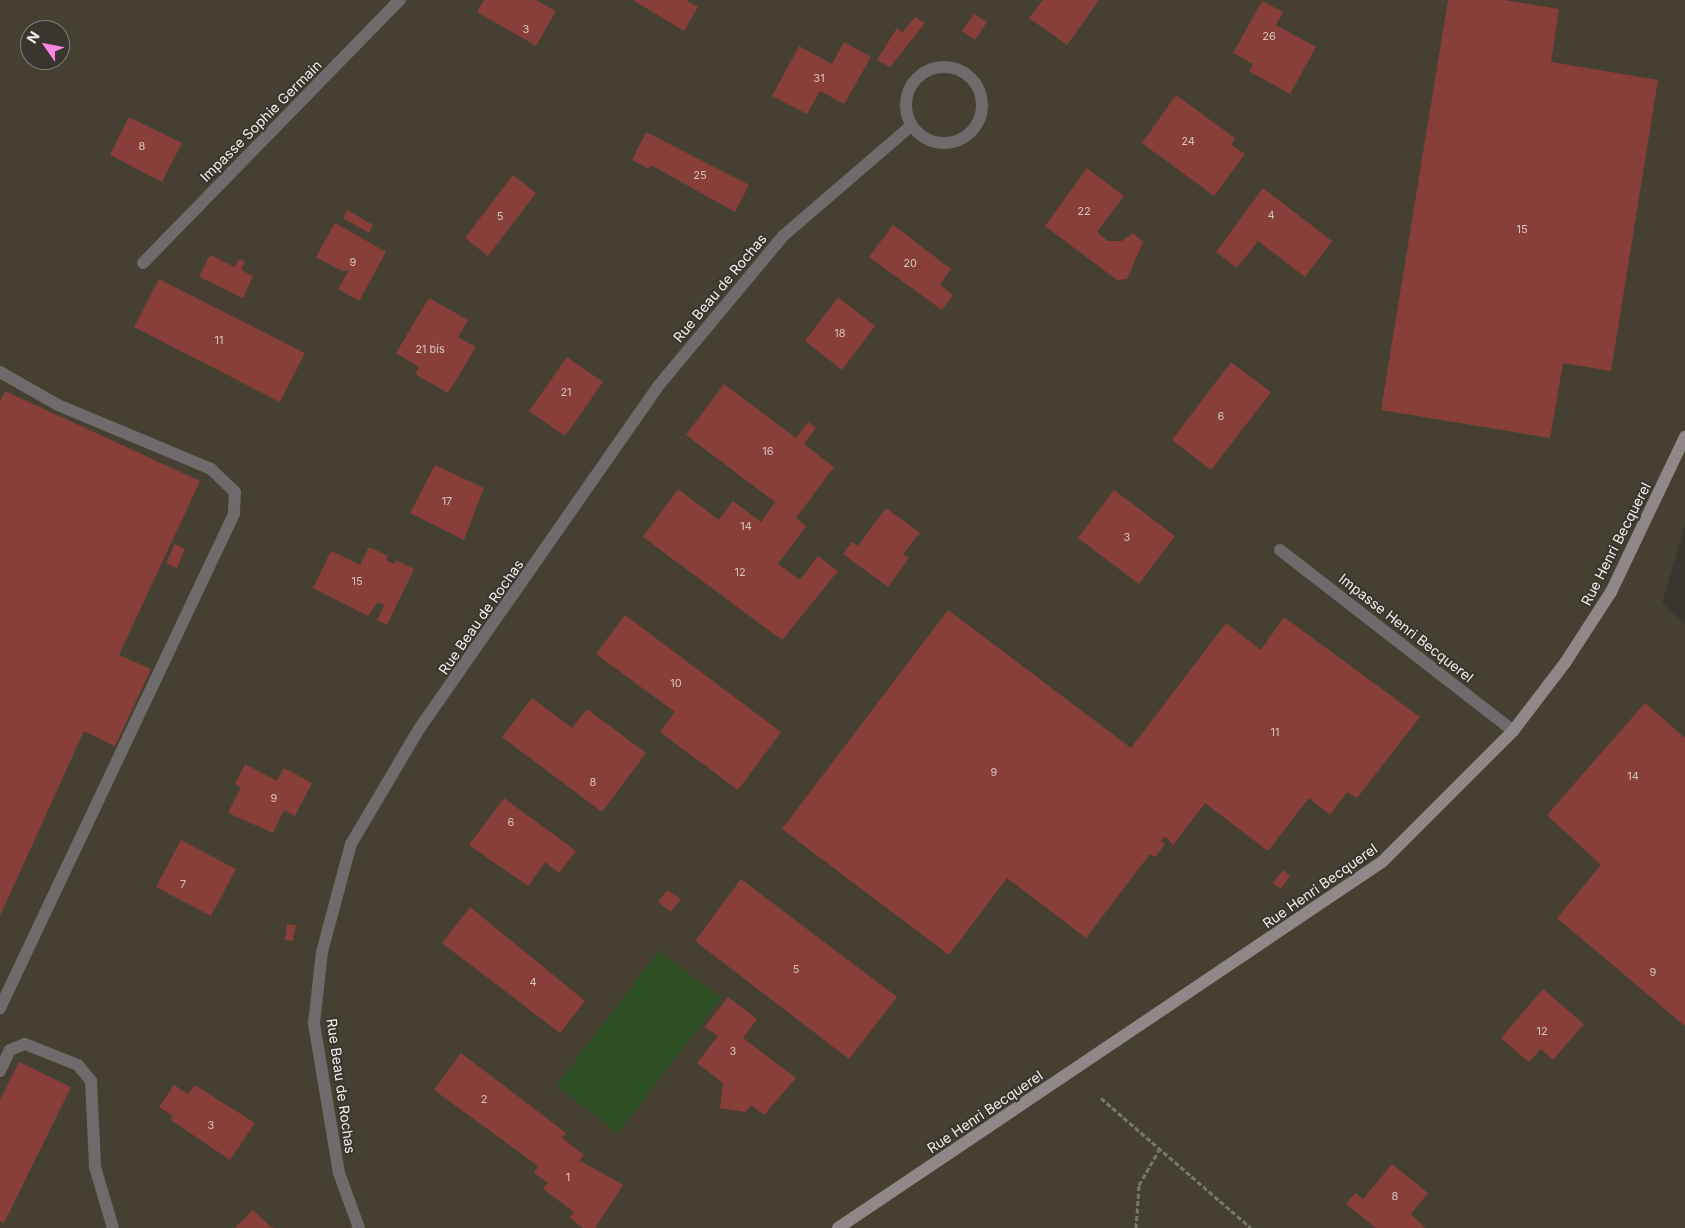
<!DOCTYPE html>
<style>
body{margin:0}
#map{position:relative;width:1685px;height:1228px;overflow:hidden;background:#38362e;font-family:Inter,sans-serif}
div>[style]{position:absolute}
.built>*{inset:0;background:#454032}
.green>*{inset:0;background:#2c4e22}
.building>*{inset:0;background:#883f3a}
.path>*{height:3px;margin-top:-1.5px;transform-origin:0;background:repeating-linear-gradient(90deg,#78766f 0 5px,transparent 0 7.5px)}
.lane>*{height:12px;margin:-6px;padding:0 6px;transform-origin:6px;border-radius:6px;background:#6f6a6b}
.street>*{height:12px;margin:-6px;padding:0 6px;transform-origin:6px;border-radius:6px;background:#6f6a6b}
.street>.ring{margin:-6px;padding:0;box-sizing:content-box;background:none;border:12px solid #6f6a6b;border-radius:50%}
.secondary>*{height:12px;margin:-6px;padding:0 6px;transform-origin:6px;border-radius:6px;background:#8f8788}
span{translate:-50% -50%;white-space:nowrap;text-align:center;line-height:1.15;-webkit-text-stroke:4px #38362e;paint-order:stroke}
.number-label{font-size:11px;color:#d7c3be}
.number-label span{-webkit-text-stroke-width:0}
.street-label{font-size:14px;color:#f1efea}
.north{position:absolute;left:20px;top:20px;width:50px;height:50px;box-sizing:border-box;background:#38362e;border:1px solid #828079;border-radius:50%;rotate:303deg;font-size:14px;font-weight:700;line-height:20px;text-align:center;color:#f1efea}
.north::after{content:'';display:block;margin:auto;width:18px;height:22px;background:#fd86e2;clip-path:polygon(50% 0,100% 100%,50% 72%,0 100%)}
</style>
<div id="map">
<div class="built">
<div style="clip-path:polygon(evenodd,0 0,1685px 0,1685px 525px,1662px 603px,1685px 624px,1685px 1228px,0 1228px,0 0,30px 30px,60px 30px,60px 60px,30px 60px,30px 30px)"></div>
</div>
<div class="green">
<div style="clip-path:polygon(659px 951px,721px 998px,618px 1133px,556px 1086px)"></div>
</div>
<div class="building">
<div style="clip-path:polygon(484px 0,536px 0,556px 11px,536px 46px,477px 12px)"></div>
<div style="clip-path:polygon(633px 0,686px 0,698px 7px,684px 31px)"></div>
<div style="clip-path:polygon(1043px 0,1099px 0,1067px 45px,1029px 18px)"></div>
<div style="clip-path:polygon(1448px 0,1504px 0,1559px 9px,1551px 62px,1658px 80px,1611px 371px,1563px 363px,1550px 438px,1381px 410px)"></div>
<div style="clip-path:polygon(1262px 1px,1283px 12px,1276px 25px,1316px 47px,1290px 94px,1249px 71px,1253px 64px,1233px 53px)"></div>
<div style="clip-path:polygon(974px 14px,987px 22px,975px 40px,962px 31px)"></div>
<div style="clip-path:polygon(915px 17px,925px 23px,890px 67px,877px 60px,897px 28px,902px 33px)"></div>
<div style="clip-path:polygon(844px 42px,871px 57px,844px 104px,820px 91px,807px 114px,772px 96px,799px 46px,832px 64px)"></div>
<div style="clip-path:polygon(1176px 95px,1235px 138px,1231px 145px,1245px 154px,1214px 196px,1142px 143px)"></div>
<div style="clip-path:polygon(129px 117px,182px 143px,162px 182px,110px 155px)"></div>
<div style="clip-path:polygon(646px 132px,749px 185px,735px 212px,651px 165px,649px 169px,632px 160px)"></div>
<div style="clip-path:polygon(1087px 168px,1124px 196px,1097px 232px,1108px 241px,1122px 241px,1133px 233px,1143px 242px,1127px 279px,1117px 280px,1045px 226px)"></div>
<div style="clip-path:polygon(513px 175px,536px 193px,488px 256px,465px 238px)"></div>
<div style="clip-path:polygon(1263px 188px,1332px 241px,1305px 277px,1258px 241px,1237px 268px,1216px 252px)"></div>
<div style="clip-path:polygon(347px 210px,373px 225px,369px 233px,343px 218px)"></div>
<div style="clip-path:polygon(335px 223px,386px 252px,359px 301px,338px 289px,349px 270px,342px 271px,316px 257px)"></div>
<div style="clip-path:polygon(893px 225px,951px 269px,940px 285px,953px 295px,942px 310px,869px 257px)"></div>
<div style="clip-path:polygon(210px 255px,235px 267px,239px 259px,245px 262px,241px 270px,253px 276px,243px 298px,199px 277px)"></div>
<div style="clip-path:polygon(159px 279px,305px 353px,280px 402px,134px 327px)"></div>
<div style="clip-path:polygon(838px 297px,875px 326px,842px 370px,805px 341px)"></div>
<div style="clip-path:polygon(429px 298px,468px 320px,458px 337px,476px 347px,448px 393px,415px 374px,419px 367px,396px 353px)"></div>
<div style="clip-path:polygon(567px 357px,603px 382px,565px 436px,529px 411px)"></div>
<div style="clip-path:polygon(1231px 362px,1271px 392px,1211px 470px,1172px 440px)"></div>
<div style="clip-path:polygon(724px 384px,796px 438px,808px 422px,816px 428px,804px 444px,834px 467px,796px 518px,806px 526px,778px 564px,800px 580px,818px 556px,838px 571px,782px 640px,643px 537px,678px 489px,719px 520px,733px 501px,761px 522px,775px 502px,686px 435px)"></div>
<div style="clip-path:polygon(5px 391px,200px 481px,119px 655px,151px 669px,115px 746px,84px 731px,0 916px,0 401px)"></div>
<div style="clip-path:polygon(435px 465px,484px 488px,464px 540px,410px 513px)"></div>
<div style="clip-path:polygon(1114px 490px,1175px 536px,1139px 584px,1078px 538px)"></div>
<div style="clip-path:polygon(886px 508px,920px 533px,903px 554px,909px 558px,888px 587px,843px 554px,852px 542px,858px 546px)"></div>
<div style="clip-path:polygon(175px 544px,185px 549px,177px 568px,166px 563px)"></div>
<div style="clip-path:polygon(369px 547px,388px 556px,386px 560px,394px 564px,396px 560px,414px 569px,387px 625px,377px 620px,384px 605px,378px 602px,368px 616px,313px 588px,331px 551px,360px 565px)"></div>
<div style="clip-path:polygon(948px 610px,1131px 748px,1226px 623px,1261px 650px,1284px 617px,1420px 717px,1357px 798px,1347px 792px,1330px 815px,1309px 798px,1268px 851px,1205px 803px,1173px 845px,1165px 836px,1161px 841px,1165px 844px,1155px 857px,1150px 854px,1086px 938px,1007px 878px,949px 955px,782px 829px)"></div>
<div style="clip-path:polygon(625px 615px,781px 732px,738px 790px,660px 732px,675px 712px,596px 654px)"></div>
<div style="clip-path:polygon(532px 698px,572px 728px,587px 709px,646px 753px,602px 812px,502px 737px)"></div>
<div style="clip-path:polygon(1645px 703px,1685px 738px,1685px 1026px,1557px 918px,1601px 865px,1547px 815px)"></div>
<div style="clip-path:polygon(245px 764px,277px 781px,284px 768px,312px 783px,295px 816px,284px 810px,273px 833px,228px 813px,241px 787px,235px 784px)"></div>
<div style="clip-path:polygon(504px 798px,576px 851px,559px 873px,545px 862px,528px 886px,469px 845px)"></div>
<div style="clip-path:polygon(181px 840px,236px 869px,211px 916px,156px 887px)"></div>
<div style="clip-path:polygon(1283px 870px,1290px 876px,1281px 889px,1273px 883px)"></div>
<div style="clip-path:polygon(741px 879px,897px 997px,849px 1059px,695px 941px)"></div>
<div style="clip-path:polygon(667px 890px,681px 899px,671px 912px,658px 902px)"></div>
<div style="clip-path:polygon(470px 907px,585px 1001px,560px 1033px,442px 943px)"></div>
<div style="clip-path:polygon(287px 924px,296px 925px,293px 941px,285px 940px)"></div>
<div style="clip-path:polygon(1543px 989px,1584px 1024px,1553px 1060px,1541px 1049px,1529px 1062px,1501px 1038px)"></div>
<div style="clip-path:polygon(728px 997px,757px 1019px,743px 1038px,796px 1078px,764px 1115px,751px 1105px,745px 1112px,720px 1108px,723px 1083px,697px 1063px,718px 1036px,705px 1027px)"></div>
<div style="clip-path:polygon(461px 1053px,566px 1133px,562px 1138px,584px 1155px,579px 1160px,623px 1185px,595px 1228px,583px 1228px,570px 1218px,574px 1212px,543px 1189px,548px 1183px,534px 1173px,538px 1166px,434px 1090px)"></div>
<div style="clip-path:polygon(19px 1062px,71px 1087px,4px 1223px,0 1221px,0 1100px)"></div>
<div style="clip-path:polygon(174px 1085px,188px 1094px,195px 1085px,255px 1123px,230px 1160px,171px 1120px,173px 1116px,159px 1107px)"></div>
<div style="clip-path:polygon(1392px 1164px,1428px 1193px,1411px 1214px,1425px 1228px,1376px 1228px,1346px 1204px,1355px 1193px,1363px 1199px)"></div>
<div style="clip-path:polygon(253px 1210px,271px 1227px,277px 1228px,235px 1228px)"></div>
</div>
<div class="path">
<div style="left:1101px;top:1098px;width:198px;rotate:40.9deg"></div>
<div style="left:1136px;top:1228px;width:43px;rotate:-86deg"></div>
<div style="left:1139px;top:1185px;width:40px;rotate:-60.3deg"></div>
</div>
<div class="lane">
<div style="left:0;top:372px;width:67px;rotate:29.6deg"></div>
<div style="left:58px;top:405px;width:166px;rotate:22.7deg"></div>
<div style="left:211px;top:469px;width:33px;rotate:44deg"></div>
<div style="left:235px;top:492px;width:22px;rotate:93deg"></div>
<div style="left:234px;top:514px;width:547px;rotate:115.35deg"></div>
<div style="left:0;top:1071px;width:23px;rotate:-65deg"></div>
<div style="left:10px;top:1050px;width:16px;rotate:-22deg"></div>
<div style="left:25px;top:1044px;width:57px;rotate:21.6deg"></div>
<div style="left:78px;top:1065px;width:21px;rotate:51deg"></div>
<div style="left:91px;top:1081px;width:86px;rotate:87.3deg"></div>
<div style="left:95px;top:1167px;width:64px;rotate:73.6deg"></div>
</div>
<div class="street">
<div class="ring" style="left:906px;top:67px;width:64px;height:64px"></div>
<div style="left:143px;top:263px;width:368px;rotate:-45.7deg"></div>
<div style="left:1280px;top:550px;width:295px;rotate:37.8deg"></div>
<div style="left:359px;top:1228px;width:59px;rotate:-110deg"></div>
<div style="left:339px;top:1173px;width:152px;rotate:-99.5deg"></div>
<div style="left:314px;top:1023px;width:71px;rotate:-83.6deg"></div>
<div style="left:322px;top:952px;width:112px;rotate:-75deg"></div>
<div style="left:351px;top:844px;width:134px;rotate:-59.4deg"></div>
<div style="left:419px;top:729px;width:419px;rotate:-55.1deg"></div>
<div style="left:659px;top:385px;width:194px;rotate:-50.2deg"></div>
<div style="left:783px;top:236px;width:169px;rotate:-40.7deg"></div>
</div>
<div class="secondary">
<div style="left:838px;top:1228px;width:656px;rotate:-33.93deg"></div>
<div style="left:1382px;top:862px;width:185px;rotate:-45deg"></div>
<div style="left:1513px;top:731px;width:86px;rotate:-52.6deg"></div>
<div style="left:1565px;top:663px;width:85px;rotate:-57.1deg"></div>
<div style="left:1611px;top:592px;width:172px;rotate:-64.5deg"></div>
</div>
<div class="number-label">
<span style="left:526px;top:29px">3</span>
<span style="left:1269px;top:36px">26</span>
<span style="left:819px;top:78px">31</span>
<span style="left:1188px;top:141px">24</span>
<span style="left:142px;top:146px">8</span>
<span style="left:700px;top:175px">25</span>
<span style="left:1084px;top:211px">22</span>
<span style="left:1271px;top:215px">4</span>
<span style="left:500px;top:216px">5</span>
<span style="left:1522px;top:229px">15</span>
<span style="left:353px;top:262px">9</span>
<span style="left:910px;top:263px">20</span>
<span style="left:840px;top:333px">18</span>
<span style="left:219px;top:340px">11</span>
<span style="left:430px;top:349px">21 bis</span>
<span style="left:566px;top:392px">21</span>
<span style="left:1221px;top:416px">6</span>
<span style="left:768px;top:451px">16</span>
<span style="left:447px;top:501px">17</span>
<span style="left:746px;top:526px">14</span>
<span style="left:1127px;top:537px">3</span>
<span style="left:740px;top:572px">12</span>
<span style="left:357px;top:581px">15</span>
<span style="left:676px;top:683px">10</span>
<span style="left:1275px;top:732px">11</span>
<span style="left:994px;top:772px">9</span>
<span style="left:1633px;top:776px">14</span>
<span style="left:593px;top:782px">8</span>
<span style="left:274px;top:798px">9</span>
<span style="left:511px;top:822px">6</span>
<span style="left:183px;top:884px">7</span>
<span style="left:796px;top:969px">5</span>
<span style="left:1653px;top:972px">9</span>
<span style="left:533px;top:982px">4</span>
<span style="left:1542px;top:1031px">12</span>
<span style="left:733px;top:1051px">3</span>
<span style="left:484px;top:1099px">2</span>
<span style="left:211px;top:1125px">3</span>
<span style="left:568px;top:1177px">1</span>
<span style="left:1395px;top:1196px">8</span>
</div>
<div class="street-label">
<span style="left:261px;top:121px;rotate:-45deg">Impasse Sophie Germain</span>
<span style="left:720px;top:288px;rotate:-50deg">Rue Beau de Rochas</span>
<span style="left:1616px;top:544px;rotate:-63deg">Rue Henri Becquerel</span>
<span style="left:481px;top:617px;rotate:-55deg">Rue Beau de Rochas</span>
<span style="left:1406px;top:628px;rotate:38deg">Impasse Henri Becquerel</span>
<span style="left:1320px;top:886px;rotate:-35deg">Rue Henri Becquerel</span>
<span style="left:341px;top:1086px;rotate:82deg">Rue Beau de Rochas</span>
<span style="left:985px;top:1112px;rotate:-34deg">Rue Henri Becquerel</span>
</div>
<div class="north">N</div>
</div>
